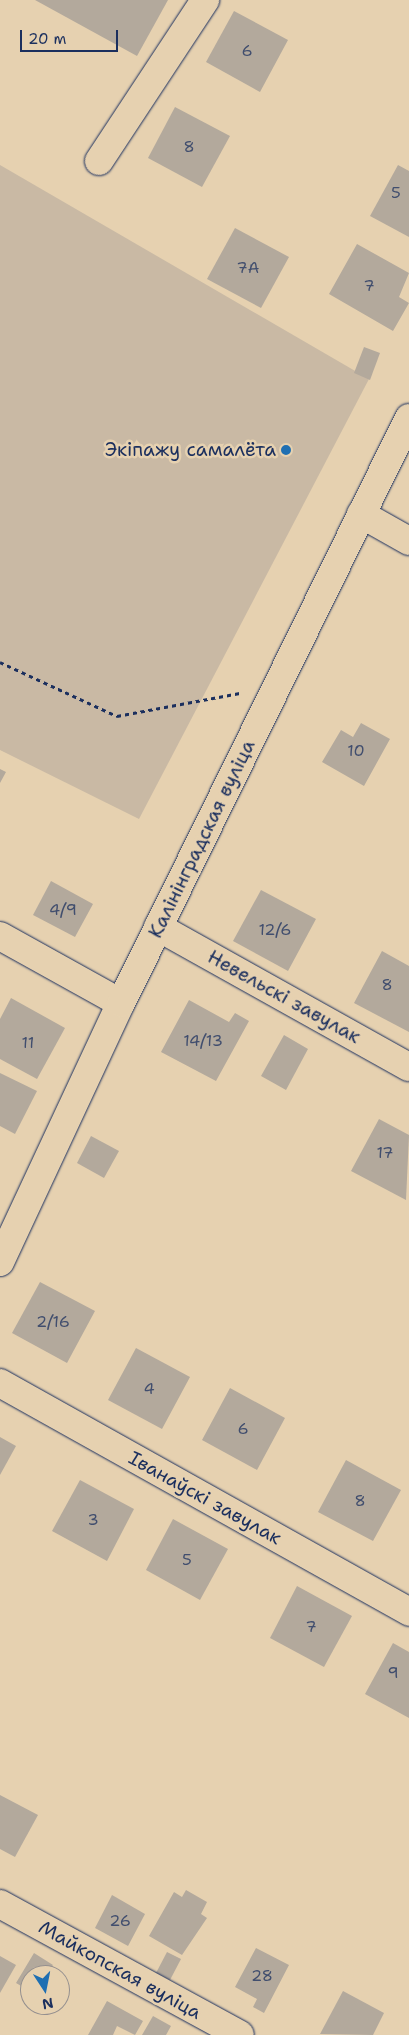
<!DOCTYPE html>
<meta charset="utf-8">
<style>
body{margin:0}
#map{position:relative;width:409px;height:2035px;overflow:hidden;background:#e6d1b0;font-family:"Shantell Sans",sans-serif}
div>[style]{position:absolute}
.green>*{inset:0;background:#c9b9a4}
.building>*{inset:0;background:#b3a99c}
.path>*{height:3px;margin-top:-1.5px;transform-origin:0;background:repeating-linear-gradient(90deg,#1b2f5e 0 4px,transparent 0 8px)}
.roads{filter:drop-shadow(0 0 1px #1b2f5e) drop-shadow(0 0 1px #1b2f5e)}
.minor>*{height:28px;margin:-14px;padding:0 14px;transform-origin:14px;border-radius:14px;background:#e6d1b0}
.dots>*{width:14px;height:14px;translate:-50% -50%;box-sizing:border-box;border:2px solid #e6d1b0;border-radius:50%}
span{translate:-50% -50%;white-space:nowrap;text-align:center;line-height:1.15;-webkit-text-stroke:5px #e6d1b0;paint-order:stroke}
.number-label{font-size:16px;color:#414e6e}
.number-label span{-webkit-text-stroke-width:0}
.poi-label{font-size:19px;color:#1b2f5e}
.right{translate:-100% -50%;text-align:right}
.street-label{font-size:19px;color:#1b2f5e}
.north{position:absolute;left:20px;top:1965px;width:50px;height:50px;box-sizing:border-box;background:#e6d1b0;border:1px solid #95908f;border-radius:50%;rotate:169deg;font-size:14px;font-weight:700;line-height:20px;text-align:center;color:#1b2f5e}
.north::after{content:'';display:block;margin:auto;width:18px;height:22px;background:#1f6fb2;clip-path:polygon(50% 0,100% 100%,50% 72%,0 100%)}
.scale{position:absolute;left:20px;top:30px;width:98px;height:22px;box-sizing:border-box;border:2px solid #1b2f5e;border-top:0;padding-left:6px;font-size:15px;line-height:18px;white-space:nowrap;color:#1b2f5e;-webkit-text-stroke:4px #e6d1b0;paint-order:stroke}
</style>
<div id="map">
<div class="green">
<div style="clip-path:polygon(0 165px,369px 379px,139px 819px,0 750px)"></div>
</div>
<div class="building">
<div style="clip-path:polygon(35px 0,168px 0,137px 56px)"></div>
<div style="clip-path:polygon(234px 11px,288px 40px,260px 92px,206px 62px)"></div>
<div style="clip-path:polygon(175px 107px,230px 136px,202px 187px,148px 158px)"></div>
<div style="clip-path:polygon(398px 165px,409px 171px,409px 237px,370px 216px)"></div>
<div style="clip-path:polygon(235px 228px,289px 257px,261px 308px,207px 279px)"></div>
<div style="clip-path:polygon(357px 244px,409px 273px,399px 297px,409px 303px,393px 331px,329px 294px)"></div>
<div style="clip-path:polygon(364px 347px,380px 353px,370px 380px,354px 373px)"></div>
<div style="clip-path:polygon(361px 723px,390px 739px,364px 786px,322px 762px,341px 730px,353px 737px)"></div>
<div style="clip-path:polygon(0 769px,6px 772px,0 783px)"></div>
<div style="clip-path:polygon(51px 881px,93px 904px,75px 937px,33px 915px)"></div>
<div style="clip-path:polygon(261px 890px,316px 919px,288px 971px,233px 941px)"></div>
<div style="clip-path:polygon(382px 951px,409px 966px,409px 1032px,354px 1003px)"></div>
<div style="clip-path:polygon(11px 998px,65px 1028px,37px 1079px,0 1059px,0 1019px)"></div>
<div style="clip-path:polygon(189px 1000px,229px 1022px,235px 1013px,249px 1021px,216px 1081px,161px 1052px)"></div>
<div style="clip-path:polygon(284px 1035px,308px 1049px,286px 1090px,261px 1076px)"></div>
<div style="clip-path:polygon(0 1073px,37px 1091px,15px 1134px,0 1126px)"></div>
<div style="clip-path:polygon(379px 1119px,409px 1135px,406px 1200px,351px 1171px)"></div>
<div style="clip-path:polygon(91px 1136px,119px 1151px,104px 1178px,77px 1163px)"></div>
<div style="clip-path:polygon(40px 1282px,95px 1311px,67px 1363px,12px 1333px)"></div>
<div style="clip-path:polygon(136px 1348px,190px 1377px,162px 1429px,108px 1400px)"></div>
<div style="clip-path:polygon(230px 1388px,285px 1418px,257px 1470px,202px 1440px)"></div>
<div style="clip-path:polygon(0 1437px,16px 1446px,0 1475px)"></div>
<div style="clip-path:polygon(346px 1460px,401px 1490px,373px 1541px,318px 1512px)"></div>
<div style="clip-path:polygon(80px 1480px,134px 1509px,107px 1561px,52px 1531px)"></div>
<div style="clip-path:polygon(173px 1519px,228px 1549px,200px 1600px,146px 1570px)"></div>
<div style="clip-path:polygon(297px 1586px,352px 1616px,324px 1667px,270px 1638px)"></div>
<div style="clip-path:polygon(393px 1643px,409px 1652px,409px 1718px,365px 1694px)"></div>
<div style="clip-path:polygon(0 1795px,38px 1815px,15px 1857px,0 1849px)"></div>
<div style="clip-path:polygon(186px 1890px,207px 1902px,201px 1914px,207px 1918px,182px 1955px,149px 1936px,174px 1892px,182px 1897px)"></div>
<div style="clip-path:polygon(112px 1895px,145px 1914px,128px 1946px,95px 1928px)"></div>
<div style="clip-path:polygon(256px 1948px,289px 1965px,264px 2013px,253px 2007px,257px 1999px,235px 1987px)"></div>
<div style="clip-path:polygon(167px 1952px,181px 1959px,170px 1980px,156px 1973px)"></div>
<div style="clip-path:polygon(34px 1953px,53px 1965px,46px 1975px,30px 1975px,30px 1991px,16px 1983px)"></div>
<div style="clip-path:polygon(0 1956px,16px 1965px,0 1993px)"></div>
<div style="clip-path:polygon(343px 1991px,384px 2013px,373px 2035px,320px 2034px)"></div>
<div style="clip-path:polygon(107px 2001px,143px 2021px,135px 2035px,117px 2026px,113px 2035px,88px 2035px)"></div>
<div style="clip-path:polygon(153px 2016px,171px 2026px,166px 2035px,142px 2035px)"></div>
</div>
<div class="path">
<div style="left:0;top:662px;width:129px;rotate:24.8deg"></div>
<div style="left:117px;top:716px;width:125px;rotate:-10.6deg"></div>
</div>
<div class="roads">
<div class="minor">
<div style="left:99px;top:161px;width:193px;rotate:-56.6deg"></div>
<div style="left:361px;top:514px;width:55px;rotate:29.4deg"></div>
<div style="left:158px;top:927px;width:287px;rotate:29.2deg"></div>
<div style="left:0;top:936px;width:138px;rotate:29deg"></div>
<div style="left:0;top:1262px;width:286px;rotate:-65deg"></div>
<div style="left:121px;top:1003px;width:652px;rotate:-63.79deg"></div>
<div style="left:0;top:1383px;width:469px;rotate:29.2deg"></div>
<div style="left:0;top:1904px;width:273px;rotate:28.6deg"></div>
</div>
</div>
<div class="dots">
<div style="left:286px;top:450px;background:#1f6fb2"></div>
</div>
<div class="number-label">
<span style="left:247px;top:51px">6</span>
<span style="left:189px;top:147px">8</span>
<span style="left:396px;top:193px">5</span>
<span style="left:248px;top:268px">7А</span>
<span style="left:369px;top:286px">7</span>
<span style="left:356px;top:751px">10</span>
<span style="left:63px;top:910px">4/9</span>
<span style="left:275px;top:930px">12/6</span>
<span style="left:387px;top:985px">8</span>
<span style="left:203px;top:1041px">14/13</span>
<span style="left:28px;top:1043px">11</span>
<span style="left:385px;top:1153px">17</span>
<span style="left:53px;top:1322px">2/16</span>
<span style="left:149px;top:1389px">4</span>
<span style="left:243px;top:1429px">6</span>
<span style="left:360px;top:1501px">8</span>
<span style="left:93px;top:1520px">3</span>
<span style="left:187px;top:1560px">5</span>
<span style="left:311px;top:1627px">7</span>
<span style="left:393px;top:1673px">9</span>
<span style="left:120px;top:1921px">26</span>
<span style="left:262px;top:1976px">28</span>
</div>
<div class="poi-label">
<span class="right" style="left:276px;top:450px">Экіпажу самалёта</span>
</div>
<div class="street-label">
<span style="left:202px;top:839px;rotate:-64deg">Калінінградская вуліца</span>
<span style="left:284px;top:997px;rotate:29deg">Невельскі завулак</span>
<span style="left:205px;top:1498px;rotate:29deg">Іванаўскі завулак</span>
<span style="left:120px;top:1970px;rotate:29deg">Майкопская вуліца</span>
</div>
<div class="north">N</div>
<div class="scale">20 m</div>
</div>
